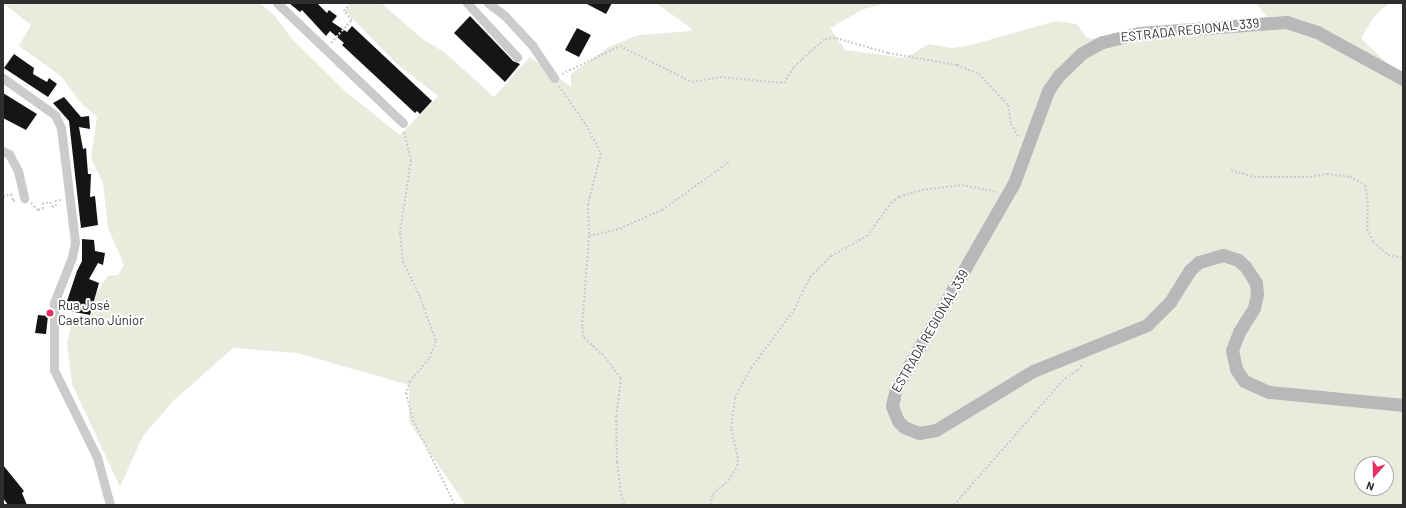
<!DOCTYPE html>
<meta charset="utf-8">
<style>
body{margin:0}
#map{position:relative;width:1406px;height:508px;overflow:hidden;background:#fff;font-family:Barlow,sans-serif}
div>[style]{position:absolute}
.green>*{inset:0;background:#e8ecdc}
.building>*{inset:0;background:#151515}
.path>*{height:2px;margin-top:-1px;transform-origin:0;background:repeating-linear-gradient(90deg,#cbcbcb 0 2px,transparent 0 4px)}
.street>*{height:9px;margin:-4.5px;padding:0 4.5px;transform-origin:4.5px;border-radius:4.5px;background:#cbcbcb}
.secondary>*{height:13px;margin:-6.5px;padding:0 6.5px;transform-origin:6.5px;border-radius:6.5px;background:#b8b8b8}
.dots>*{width:11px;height:11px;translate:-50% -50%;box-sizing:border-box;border:2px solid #fff;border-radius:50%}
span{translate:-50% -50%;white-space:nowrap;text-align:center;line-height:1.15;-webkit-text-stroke:4px #fff;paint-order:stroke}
.street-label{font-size:13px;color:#2e2e2e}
.poi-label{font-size:13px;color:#2e2e2e}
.left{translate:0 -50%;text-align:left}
.frame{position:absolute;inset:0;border:4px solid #2e2e2e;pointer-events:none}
.north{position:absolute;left:1354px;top:456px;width:40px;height:40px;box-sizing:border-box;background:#fff;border:1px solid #ababab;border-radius:50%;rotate:200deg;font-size:11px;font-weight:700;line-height:16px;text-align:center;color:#2e2e2e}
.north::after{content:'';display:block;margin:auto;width:14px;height:18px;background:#e53066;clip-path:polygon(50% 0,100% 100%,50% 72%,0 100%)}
</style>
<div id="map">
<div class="green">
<div style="clip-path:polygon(evenodd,3px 3px,260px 3px,274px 15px,292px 39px,345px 91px,400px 135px,438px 96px,396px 63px,345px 11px,353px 3px,381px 3px,424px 40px,444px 52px,494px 97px,530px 57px,571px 87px,571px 74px,609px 47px,638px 35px,692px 31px,691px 28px,656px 3px,887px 3px,864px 9px,830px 28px,845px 50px,905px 58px,929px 44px,952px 48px,967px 46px,1056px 21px,1077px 24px,1087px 38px,1098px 39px,1267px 17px,1256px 3px,1389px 3px,1374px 17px,1361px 38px,1403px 79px,1403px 505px,472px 505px,465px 504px,409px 422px,409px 385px,297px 353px,233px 348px,173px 401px,143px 436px,120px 487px,72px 384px,67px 343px,73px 317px,90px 320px,96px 294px,108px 276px,118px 275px,124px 265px,108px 228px,103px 183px,91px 158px,97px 117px,81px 103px,61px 76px,19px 46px,31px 25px,3px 3px,1362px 464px,1386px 464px,1386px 488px,1362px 488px,1362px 464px)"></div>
</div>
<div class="building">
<div style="clip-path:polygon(289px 3px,317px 3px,327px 13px,329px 10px,337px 16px,332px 22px,347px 32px,352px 26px,432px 101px,420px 114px,417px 111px,415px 113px,342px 45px,344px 43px,330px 31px,326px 36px,302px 10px,300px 12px)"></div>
<div style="clip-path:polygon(585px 3px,612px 3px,606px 14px)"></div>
<div style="clip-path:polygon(470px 16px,513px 61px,520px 64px,505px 82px,454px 33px)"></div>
<div style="clip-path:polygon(577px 28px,591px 35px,579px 57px,565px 50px)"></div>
<div style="clip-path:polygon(14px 54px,34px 68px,33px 74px,47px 82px,49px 78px,57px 84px,48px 97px,4px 68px)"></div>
<div style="clip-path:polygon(3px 93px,37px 114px,26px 130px,3px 118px)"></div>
<div style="clip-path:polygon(64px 97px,81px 117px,89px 116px,90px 129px,79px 127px,83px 149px,86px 148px,88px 174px,91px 174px,90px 197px,95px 196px,98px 225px,81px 228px,69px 121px,53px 103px)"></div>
<div style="clip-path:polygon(82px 239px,94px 240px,95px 251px,105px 253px,103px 265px,98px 263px,89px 279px,99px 283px,90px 315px,64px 310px,77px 271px,82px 261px)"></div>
<div style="clip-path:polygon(38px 315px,48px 316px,46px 334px,35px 333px)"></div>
<div style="clip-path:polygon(3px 465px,24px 491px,22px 493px,27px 505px,8px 505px,3px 498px)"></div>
</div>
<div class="path">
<div style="left:331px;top:43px;width:31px;rotate:-48deg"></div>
<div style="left:352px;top:20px;width:12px;rotate:-132deg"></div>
<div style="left:344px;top:11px;width:11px;rotate:-49deg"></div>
<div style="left:562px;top:74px;width:64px;rotate:-25.8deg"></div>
<div style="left:620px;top:46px;width:80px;rotate:26.6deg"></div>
<div style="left:692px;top:82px;width:28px;rotate:-10deg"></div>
<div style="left:720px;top:77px;width:64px;rotate:5.4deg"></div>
<div style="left:784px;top:83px;width:19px;rotate:-58deg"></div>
<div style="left:794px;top:67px;width:23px;rotate:-43deg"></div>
<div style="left:811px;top:51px;width:18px;rotate:-41deg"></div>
<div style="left:825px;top:39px;width:11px;rotate:-5deg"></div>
<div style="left:836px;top:38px;width:54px;rotate:16.1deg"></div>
<div style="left:888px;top:53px;width:70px;rotate:9.9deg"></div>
<div style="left:957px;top:65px;width:24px;rotate:22deg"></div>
<div style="left:979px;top:74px;width:42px;rotate:46.9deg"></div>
<div style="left:1008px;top:105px;width:19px;rotate:81deg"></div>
<div style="left:1011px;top:124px;width:16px;rotate:60deg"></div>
<div style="left:559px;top:86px;width:47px;rotate:55.3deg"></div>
<div style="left:586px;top:125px;width:32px;rotate:62deg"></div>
<div style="left:601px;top:153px;width:53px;rotate:104.3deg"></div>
<div style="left:588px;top:204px;width:32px;rotate:88deg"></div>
<div style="left:589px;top:236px;width:91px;rotate:94.4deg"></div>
<div style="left:582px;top:327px;width:11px;rotate:80deg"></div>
<div style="left:584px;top:338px;width:28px;rotate:42deg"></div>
<div style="left:605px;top:357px;width:26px;rotate:53deg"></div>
<div style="left:621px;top:378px;width:38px;rotate:97deg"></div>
<div style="left:616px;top:416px;width:46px;rotate:88.8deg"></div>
<div style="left:617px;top:462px;width:32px;rotate:83deg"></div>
<div style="left:621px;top:494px;width:12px;rotate:70deg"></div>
<div style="left:404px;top:132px;width:29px;rotate:76deg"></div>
<div style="left:411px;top:160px;width:74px;rotate:98.6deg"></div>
<div style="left:400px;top:233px;width:29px;rotate:84deg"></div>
<div style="left:403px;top:262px;width:39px;rotate:64deg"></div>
<div style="left:420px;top:297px;width:47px;rotate:70deg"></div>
<div style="left:436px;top:341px;width:19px;rotate:111deg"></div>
<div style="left:429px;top:359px;width:29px;rotate:131deg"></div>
<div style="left:410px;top:381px;width:13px;rotate:108deg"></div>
<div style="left:406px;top:393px;width:28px;rotate:75deg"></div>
<div style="left:413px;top:420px;width:95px;rotate:63.7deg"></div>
<div style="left:1231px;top:170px;width:24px;rotate:17deg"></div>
<div style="left:1254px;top:177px;width:56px"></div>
<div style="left:1310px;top:177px;width:17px;rotate:-10deg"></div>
<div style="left:1327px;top:174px;width:23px;rotate:7deg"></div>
<div style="left:1350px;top:177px;width:17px;rotate:28deg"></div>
<div style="left:1365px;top:185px;width:16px;rotate:79deg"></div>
<div style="left:1368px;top:201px;width:28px;rotate:92deg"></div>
<div style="left:1367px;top:229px;width:14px;rotate:65deg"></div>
<div style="left:1373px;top:242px;width:20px;rotate:41deg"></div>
<div style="left:1388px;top:255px;width:15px;rotate:11deg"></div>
<div style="left:3px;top:197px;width:9px;rotate:-21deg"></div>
<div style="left:11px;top:194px;width:7px;rotate:74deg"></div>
<div style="left:13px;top:201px;width:3px;rotate:-18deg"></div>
<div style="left:3px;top:198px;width:5px;rotate:90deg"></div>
<div style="left:31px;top:203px;width:10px;rotate:45deg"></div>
<div style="left:38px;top:210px;width:5px;rotate:-11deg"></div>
<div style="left:43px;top:209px;width:5px;rotate:-101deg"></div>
<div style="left:42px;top:204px;width:8px;rotate:-14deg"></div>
<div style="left:50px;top:202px;width:5px;rotate:68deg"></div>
<div style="left:52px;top:207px;width:4px;rotate:-14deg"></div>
<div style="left:56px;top:206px;width:5px;rotate:-101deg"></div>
<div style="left:55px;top:201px;width:7px;rotate:-8deg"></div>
<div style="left:589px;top:236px;width:28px;rotate:-13deg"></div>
<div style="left:616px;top:230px;width:50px;rotate:-23.5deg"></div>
<div style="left:662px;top:210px;width:82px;rotate:-35.6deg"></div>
<div style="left:710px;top:505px;width:11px;rotate:-75deg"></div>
<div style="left:713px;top:494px;width:21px;rotate:-41deg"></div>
<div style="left:729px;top:480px;width:16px;rotate:-60deg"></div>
<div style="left:737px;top:466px;width:8px;rotate:-83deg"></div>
<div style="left:738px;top:458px;width:31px;rotate:-103deg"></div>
<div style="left:731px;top:428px;width:30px;rotate:-82deg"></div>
<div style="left:735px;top:398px;width:34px;rotate:-62deg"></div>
<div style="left:751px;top:368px;width:72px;rotate:-53.4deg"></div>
<div style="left:794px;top:310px;width:37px;rotate:-64deg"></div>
<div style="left:810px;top:277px;width:30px;rotate:-45deg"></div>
<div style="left:831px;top:256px;width:41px;rotate:-29.1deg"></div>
<div style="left:867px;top:236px;width:41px;rotate:-54deg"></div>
<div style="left:891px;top:203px;width:10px;rotate:-37deg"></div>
<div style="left:899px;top:197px;width:24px;rotate:-17deg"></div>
<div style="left:922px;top:190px;width:40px;rotate:-7.1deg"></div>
<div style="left:962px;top:185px;width:36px;rotate:11deg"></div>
<div style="left:954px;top:505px;width:164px;rotate:-48.9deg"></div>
<div style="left:1062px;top:381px;width:19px;rotate:-35deg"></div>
<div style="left:1078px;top:370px;width:9px;rotate:-54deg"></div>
</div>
<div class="street">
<div style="left:277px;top:3px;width:174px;rotate:43.6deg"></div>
<div style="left:467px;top:3px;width:74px;rotate:47.2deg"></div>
<div style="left:488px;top:3px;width:21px;rotate:37deg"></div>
<div style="left:505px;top:16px;width:40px;rotate:47deg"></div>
<div style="left:532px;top:45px;width:40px;rotate:56deg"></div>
<div style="left:3px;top:78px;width:64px;rotate:35.4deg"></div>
<div style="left:55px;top:115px;width:14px;rotate:65deg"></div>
<div style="left:61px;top:128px;width:115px;rotate:83deg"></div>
<div style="left:75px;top:242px;width:15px;rotate:101deg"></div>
<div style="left:72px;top:257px;width:49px;rotate:111.4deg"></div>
<div style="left:54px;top:303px;width:67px;rotate:90deg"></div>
<div style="left:54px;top:370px;width:97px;rotate:63.7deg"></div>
<div style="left:97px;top:457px;width:50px;rotate:74.8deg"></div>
<div style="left:3px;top:151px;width:7px;rotate:27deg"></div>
<div style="left:9px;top:154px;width:19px;rotate:62deg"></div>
<div style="left:18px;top:171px;width:28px;rotate:77deg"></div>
</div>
<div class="secondary">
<div style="left:1403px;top:79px;width:98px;rotate:-151.3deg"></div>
<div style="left:1317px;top:32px;width:33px;rotate:-162deg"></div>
<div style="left:1286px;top:22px;width:147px;rotate:175.7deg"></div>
<div style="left:1139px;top:33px;width:38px;rotate:166deg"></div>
<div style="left:1102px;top:42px;width:23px;rotate:151deg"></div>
<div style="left:1082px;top:53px;width:32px;rotate:136deg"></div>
<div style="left:1059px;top:75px;width:19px;rotate:125deg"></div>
<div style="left:1048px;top:91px;width:98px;rotate:110.3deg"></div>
<div style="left:1014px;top:183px;width:237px;rotate:119.9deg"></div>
<div style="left:896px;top:388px;width:18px;rotate:103deg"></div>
<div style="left:892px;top:406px;width:16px;rotate:68deg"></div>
<div style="left:898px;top:421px;width:8px;rotate:45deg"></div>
<div style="left:904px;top:427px;width:16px;rotate:22deg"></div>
<div style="left:919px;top:433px;width:17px;rotate:-10deg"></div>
<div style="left:936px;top:430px;width:114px;rotate:-31.3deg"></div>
<div style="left:1033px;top:371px;width:123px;rotate:-22deg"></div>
<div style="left:1147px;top:325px;width:33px;rotate:-45deg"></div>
<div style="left:1170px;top:302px;width:38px;rotate:-58deg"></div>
<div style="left:1190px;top:270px;width:12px;rotate:-42deg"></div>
<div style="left:1199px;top:262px;width:25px;rotate:-16deg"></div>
<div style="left:1223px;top:255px;width:16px;rotate:18deg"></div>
<div style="left:1238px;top:260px;width:9px;rotate:41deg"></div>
<div style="left:1245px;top:266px;width:20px;rotate:57deg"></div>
<div style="left:1256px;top:283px;width:11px;rotate:85deg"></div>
<div style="left:1257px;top:294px;width:14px;rotate:102deg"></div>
<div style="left:1254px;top:308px;width:28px;rotate:122deg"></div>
<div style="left:1239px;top:332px;width:19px;rotate:111deg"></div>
<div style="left:1232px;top:350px;width:19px;rotate:78deg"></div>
<div style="left:1236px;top:369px;width:14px;rotate:56deg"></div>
<div style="left:1244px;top:381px;width:27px;rotate:24deg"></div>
<div style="left:1269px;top:392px;width:135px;rotate:5.5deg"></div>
</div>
<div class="dots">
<div style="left:50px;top:313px;background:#e53066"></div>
</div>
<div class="street-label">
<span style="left:1190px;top:30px;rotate:-6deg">ESTRADA REGIONAL 339</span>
<span style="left:930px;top:331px;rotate:-60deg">ESTRADA REGIONAL 339</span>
</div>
<div class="poi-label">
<span class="left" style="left:58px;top:313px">Rua José<br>Caetano Júnior</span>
</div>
<div class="frame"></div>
<div class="north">N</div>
</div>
